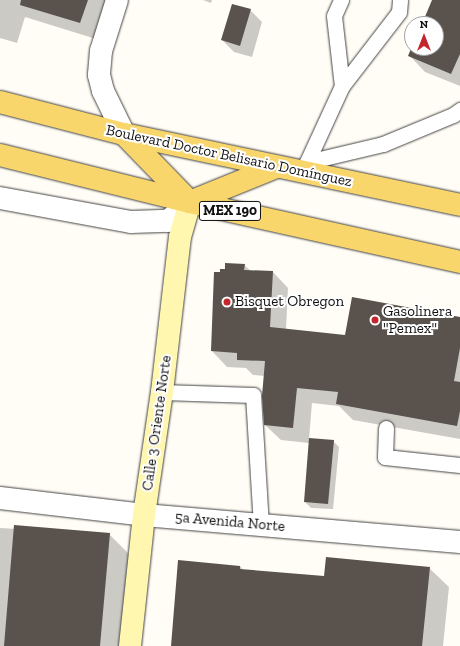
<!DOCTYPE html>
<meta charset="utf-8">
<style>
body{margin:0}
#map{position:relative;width:460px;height:646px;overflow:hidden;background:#fffdf5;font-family:"Zilla Slab",serif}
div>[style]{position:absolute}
.shadow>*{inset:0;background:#0003}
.building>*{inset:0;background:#5a524d}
.roads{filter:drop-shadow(0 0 1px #444) drop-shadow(0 0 1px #444)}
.service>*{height:15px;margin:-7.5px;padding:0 7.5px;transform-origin:7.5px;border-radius:7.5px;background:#fff}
.minor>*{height:22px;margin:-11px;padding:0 11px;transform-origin:11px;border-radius:11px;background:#fff}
.secondary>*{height:22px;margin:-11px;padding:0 11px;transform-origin:11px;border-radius:11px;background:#fff6b0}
.primary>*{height:22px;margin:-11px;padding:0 11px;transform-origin:11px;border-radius:11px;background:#f9d66b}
.dots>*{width:11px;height:11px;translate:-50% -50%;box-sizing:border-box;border:2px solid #fff;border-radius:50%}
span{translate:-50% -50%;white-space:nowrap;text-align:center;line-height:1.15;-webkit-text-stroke:4px #fff;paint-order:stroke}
.shield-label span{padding:1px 3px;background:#fff;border:1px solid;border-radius:3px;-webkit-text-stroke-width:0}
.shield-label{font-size:14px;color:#111;font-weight:700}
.street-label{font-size:15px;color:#111}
.poi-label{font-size:15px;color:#111}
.left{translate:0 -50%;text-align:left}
.north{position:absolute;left:404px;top:16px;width:40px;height:40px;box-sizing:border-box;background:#fff;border:1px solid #a0a0a0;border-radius:50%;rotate:0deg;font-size:11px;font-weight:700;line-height:16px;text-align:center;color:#111}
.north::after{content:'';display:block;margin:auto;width:14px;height:18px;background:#c4262e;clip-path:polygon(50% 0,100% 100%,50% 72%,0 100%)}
</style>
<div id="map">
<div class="shadow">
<div style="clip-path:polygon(0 0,109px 0,96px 39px,25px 17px,17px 43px,0 38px)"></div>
<div style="clip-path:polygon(203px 0,212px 0,211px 3px)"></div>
<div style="clip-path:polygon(433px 0,460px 0,460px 86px,425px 72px,409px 55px,412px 48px,436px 48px,436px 24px,423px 24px)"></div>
<div style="clip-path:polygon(250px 10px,262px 22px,252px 57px,234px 52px,222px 40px)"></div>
<div style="clip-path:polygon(244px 265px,251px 271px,273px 272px,288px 288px,286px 330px,346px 336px,460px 318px,460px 439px,353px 420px,339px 406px,312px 403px,309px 439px,333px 441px,339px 447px,333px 509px,311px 508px,305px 502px,309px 443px,281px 440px,265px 425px,265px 376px,253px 375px,246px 368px,227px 367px,212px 351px)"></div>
<div style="clip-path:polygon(0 528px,109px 534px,129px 554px,121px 646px,0 646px)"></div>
<div style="clip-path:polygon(240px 566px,244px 571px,325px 577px,429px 568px,449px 587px,443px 646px,172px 646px)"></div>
</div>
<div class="building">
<div style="clip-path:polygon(21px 0,88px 0,80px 23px,20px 5px)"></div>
<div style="clip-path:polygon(432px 0,460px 0,460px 54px,451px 74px,408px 56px,412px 46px,412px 48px,436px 48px,436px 24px,422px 24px)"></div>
<div style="clip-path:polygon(232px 4px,251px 9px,240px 46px,221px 40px)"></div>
<div style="clip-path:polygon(225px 263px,245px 264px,244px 270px,273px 271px,270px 327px,345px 335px,352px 297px,460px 317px,460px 348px,454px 381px,460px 382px,460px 411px,457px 426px,336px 404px,338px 392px,297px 388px,293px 428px,264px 425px,262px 396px,265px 361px,237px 360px,237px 353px,211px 351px,214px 272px,220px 272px,220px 269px,225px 269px)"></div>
<div style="clip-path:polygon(309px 438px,334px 440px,328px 504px,304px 502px)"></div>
<div style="clip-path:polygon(14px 525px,110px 533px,100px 646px,4px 646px)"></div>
<div style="clip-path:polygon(326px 557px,430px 567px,422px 646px,171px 646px,178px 560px,240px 566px,240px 569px,324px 576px)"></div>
</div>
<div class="roads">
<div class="service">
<div style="left:341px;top:0;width:17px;rotate:114deg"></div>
<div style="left:334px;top:16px;width:70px;rotate:83.5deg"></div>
<div style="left:307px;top:162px;width:78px;rotate:-13.3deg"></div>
<div style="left:383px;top:144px;width:76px;rotate:-22.5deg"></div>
<div style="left:453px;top:115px;width:9px;rotate:-36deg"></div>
<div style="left:323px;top:174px;width:20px;rotate:-143deg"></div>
<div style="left:307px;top:162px;width:84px;rotate:-65.3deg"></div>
<div style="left:342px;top:86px;width:93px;rotate:-52.4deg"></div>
<div style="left:399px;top:12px;width:12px;rotate:-85deg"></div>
<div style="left:162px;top:392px;width:91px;rotate:1.9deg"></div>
<div style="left:253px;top:395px;width:130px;rotate:86.5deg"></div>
<div style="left:386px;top:428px;width:29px;rotate:92deg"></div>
<div style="left:385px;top:457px;width:75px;rotate:6.1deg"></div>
</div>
<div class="minor">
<div style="left:117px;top:0;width:53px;rotate:107.4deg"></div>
<div style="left:101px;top:51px;width:24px;rotate:95deg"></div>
<div style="left:99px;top:75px;width:16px;rotate:76deg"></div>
<div style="left:103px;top:91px;width:48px;rotate:64deg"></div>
<div style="left:0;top:198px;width:133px;rotate:10.4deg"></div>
<div style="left:131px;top:222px;width:37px;rotate:-2deg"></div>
<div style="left:168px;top:221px;width:29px;rotate:-41deg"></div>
<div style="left:0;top:498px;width:145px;rotate:6.7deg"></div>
<div style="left:144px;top:515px;width:317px;rotate:4.9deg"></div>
</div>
<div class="secondary">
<div style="left:130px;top:646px;width:132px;rotate:-83.9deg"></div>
<div style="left:144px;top:515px;width:124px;rotate:-81.7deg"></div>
<div style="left:162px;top:392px;width:156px;rotate:-83.4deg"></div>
<div style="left:180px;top:237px;width:36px;rotate:-74deg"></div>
</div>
<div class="primary">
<div style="left:0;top:102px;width:128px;rotate:14.5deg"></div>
<div style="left:124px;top:134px;width:343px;rotate:11.9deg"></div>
<div style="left:124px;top:134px;width:95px;rotate:45.9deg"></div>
<div style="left:190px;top:202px;width:93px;rotate:-22.1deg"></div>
<div style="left:0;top:155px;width:196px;rotate:13.9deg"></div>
<div style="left:190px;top:202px;width:277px;rotate:12.5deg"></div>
</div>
</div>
<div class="dots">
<div style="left:227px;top:302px;background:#c4262e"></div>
<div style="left:375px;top:320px;background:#c4262e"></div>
</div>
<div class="shield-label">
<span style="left:230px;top:211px">MEX 190</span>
</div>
<div class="street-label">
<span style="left:229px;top:156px;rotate:12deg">Boulevard Doctor Belisario Domínguez</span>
<span style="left:157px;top:423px;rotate:-82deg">Calle 3 Oriente Norte</span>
<span style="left:230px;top:522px;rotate:5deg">5a Avenida Norte</span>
</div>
<div class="poi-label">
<span class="left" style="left:235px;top:302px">Bisquet Obregon</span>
<span class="left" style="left:383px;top:320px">Gasolinera<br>"Pemex"</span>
</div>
<div class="north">N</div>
</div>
